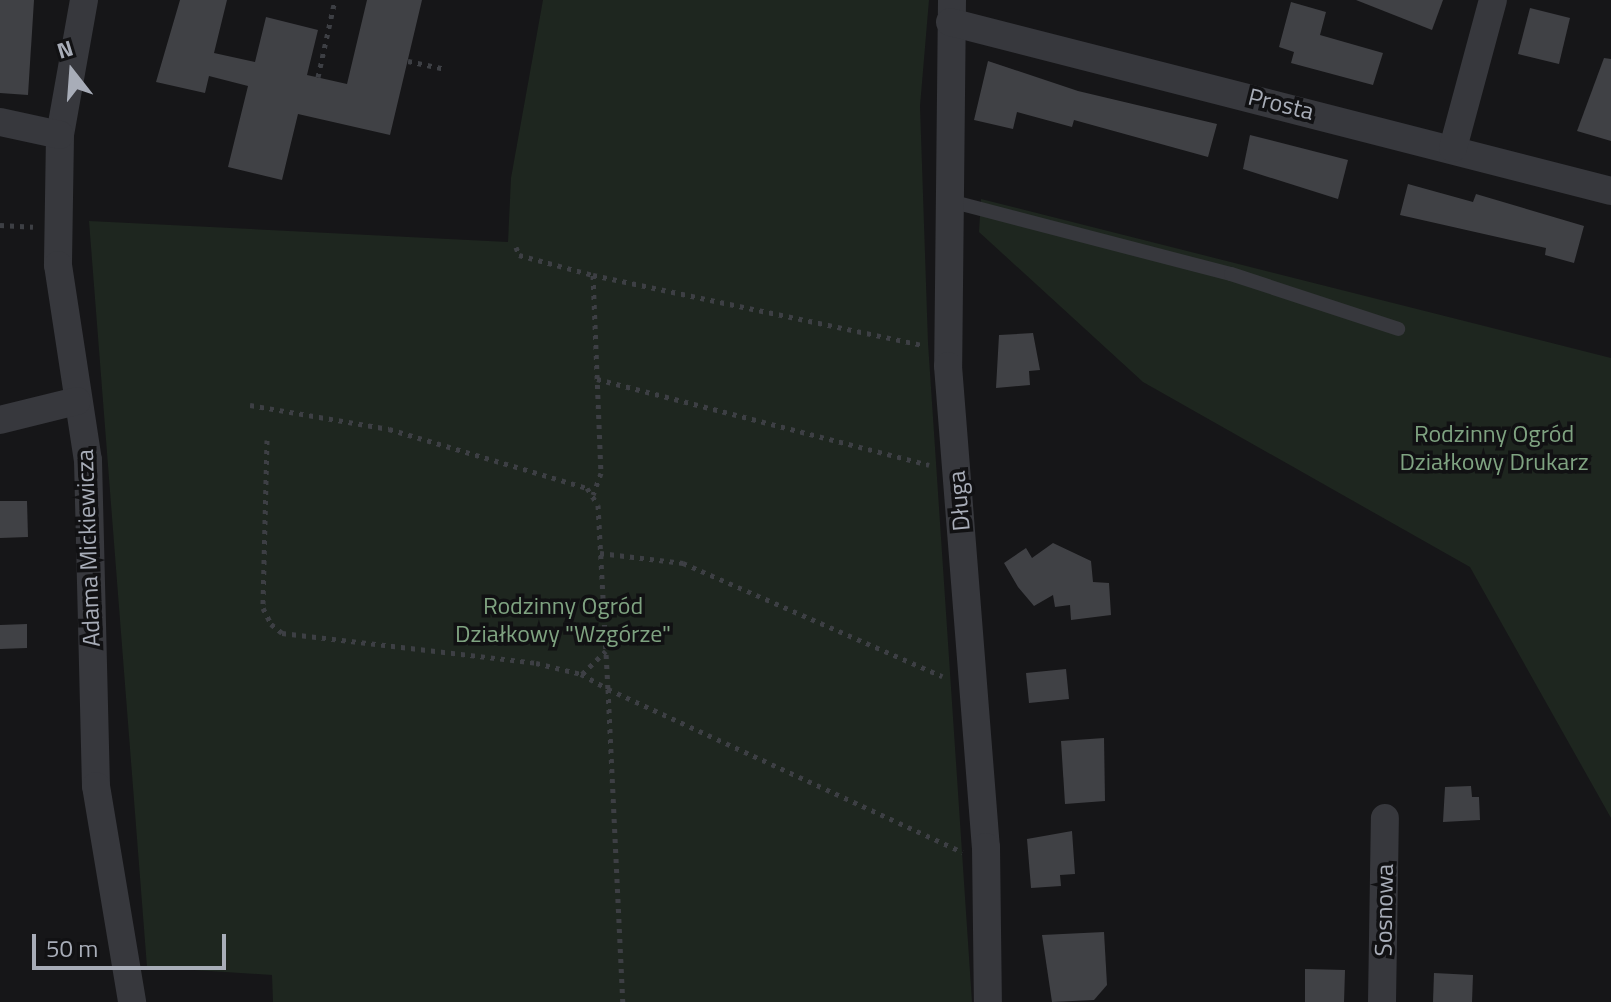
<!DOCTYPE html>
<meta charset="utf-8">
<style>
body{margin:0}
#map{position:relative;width:1611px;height:1002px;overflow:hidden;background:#161618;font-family:"Titillium Web",sans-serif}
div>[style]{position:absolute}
.green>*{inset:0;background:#1e261f}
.building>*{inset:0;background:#404145}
.path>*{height:5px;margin-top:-2.5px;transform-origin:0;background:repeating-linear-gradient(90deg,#3d3f44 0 4px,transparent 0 10px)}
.lane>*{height:14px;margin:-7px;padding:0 7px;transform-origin:7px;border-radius:7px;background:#37383d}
.street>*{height:28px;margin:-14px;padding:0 14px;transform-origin:14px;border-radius:14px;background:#37383d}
span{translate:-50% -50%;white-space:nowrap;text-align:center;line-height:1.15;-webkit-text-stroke:7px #111113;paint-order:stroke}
.street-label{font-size:24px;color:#a8adb8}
.park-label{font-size:24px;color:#7fa381}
.north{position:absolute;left:32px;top:32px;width:80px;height:80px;-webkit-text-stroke:6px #111113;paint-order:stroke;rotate:343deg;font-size:22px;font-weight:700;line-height:32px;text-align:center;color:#a8adb8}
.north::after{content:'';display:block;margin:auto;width:28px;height:36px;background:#a8adb8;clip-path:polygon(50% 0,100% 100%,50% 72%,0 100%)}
.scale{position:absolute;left:32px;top:934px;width:194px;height:36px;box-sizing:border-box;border:4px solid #a8adb8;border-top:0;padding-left:10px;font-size:24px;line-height:28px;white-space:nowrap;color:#a8adb8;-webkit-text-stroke:6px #111113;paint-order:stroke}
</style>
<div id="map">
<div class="green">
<div style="clip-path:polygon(543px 0,929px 0,920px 106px,928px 343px,972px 1002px,273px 1002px,272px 975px,147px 967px,89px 221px,508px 242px,511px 178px)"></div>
<div style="clip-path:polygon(981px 199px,1611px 358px,1611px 818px,1470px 567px,1143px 382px,979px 232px)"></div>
</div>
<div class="building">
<div style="clip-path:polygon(0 0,34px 0,28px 95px,0 93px)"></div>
<div style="clip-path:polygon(180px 0,227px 0,214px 53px,255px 62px,266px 17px,318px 30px,307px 75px,347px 84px,367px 0,422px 0,390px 135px,298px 114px,282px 180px,228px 167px,248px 86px,209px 76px,205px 93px,156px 82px)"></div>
<div style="clip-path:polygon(1356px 0,1443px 0,1432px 30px)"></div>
<div style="clip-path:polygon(1291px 2px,1326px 12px,1320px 35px,1383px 53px,1373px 85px,1291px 63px,1294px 52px,1279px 47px)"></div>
<div style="clip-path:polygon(1530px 8px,1570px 18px,1559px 64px,1518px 54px)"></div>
<div style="clip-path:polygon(1604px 58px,1611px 59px,1611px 141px,1577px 131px)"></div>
<div style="clip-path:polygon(988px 61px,1078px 91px,1217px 124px,1208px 157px,1074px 120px,1072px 127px,1017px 112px,1013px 129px,974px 120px)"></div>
<div style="clip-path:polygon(1250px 135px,1348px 160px,1338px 199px,1243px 169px)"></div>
<div style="clip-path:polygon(1408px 184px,1473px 202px,1476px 194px,1584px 226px,1574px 263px,1545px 255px,1546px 248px,1400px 215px)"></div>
<div style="clip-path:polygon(1033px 333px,1040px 370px,1029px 371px,1030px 385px,996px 388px,999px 335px)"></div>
<div style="clip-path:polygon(0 501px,27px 501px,28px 537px,0 538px)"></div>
<div style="clip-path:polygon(1053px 543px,1091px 561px,1093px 582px,1109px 583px,1111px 615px,1071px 620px,1070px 605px,1055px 607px,1053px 595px,1034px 606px,1018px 587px,1004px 563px,1026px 548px,1032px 558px)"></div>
<div style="clip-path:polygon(27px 624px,27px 648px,0 649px,0 625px)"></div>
<div style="clip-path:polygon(1066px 669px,1069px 699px,1029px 703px,1026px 673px)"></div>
<div style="clip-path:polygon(1104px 738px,1105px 801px,1065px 804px,1061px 741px)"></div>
<div style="clip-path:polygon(1471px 786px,1472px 797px,1479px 797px,1480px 820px,1443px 822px,1445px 787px)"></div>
<div style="clip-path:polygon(1072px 831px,1075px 874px,1060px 875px,1061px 886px,1031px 888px,1027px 839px)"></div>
<div style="clip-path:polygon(1104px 932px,1107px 985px,1094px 1000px,1052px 1002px,1042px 935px)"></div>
<div style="clip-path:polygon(1305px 969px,1345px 970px,1344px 1002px,1305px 1002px)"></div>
<div style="clip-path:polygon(1434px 973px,1473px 975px,1472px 1002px,1433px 1002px)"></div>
</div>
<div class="path">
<div style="left:408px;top:61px;width:35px;rotate:12deg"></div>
<div style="left:318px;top:77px;width:79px;rotate:-77.6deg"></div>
<div style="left:0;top:225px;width:33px;rotate:3deg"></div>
<div style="left:516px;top:247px;width:9px;rotate:69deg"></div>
<div style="left:519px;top:255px;width:77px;rotate:15.1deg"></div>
<div style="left:593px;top:275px;width:198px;rotate:87.7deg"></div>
<div style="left:601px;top:473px;width:23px;rotate:110deg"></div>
<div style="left:593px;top:275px;width:336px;rotate:12deg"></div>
<div style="left:597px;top:379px;width:343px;rotate:14.5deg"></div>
<div style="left:250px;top:405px;width:141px;rotate:9.8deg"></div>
<div style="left:389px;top:429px;width:207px;rotate:16.6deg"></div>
<div style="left:587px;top:488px;width:20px;rotate:57deg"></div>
<div style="left:598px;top:505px;width:184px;rotate:86.9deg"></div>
<div style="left:608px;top:689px;width:390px;rotate:24.7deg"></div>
<div style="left:267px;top:440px;width:168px;rotate:91.4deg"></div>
<div style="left:263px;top:608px;width:18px;rotate:63deg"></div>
<div style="left:271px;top:624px;width:14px;rotate:39deg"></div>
<div style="left:282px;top:633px;width:256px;rotate:6.7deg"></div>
<div style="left:536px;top:663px;width:46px;rotate:13.7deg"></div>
<div style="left:581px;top:674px;width:31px;rotate:29deg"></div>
<div style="left:608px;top:689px;width:313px;rotate:87.3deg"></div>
<div style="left:600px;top:553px;width:84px;rotate:6.9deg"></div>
<div style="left:683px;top:563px;width:283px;rotate:23.6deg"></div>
<div style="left:582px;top:674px;width:33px;rotate:-44deg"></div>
</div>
<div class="lane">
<div style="left:950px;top:201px;width:290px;rotate:14.6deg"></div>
<div style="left:1231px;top:274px;width:176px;rotate:18.2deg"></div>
</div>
<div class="street">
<div style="left:84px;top:0;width:137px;rotate:100.1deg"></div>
<div style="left:60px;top:135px;width:130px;rotate:90.9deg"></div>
<div style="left:58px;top:265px;width:197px;rotate:81.3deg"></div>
<div style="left:88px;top:460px;width:326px;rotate:88.6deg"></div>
<div style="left:96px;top:786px;width:219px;rotate:80.5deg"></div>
<div style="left:952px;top:0;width:366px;rotate:90.6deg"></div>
<div style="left:948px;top:366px;width:482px;rotate:85.5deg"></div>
<div style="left:986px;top:847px;width:155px;rotate:89.3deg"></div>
<div style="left:950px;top:22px;width:682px;rotate:14.34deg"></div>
<div style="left:0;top:122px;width:61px;rotate:12.2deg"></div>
<div style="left:1453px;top:148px;width:153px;rotate:-74.9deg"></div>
<div style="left:0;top:420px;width:79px;rotate:-13.9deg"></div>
<div style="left:1382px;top:1002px;width:184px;rotate:-89.1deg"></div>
</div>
<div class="street-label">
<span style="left:1281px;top:104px;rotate:14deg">Prosta</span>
<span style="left:959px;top:501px;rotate:-95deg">Długa</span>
<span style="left:88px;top:548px;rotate:-92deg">Adama Mickiewicza</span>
<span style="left:1384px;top:910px;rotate:-89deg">Sosnowa</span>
</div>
<div class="park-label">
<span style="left:1494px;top:448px">Rodzinny Ogród<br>Działkowy Drukarz</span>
<span style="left:563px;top:620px">Rodzinny Ogród<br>Działkowy "Wzgórze"</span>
</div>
<div class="north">N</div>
<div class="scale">50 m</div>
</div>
